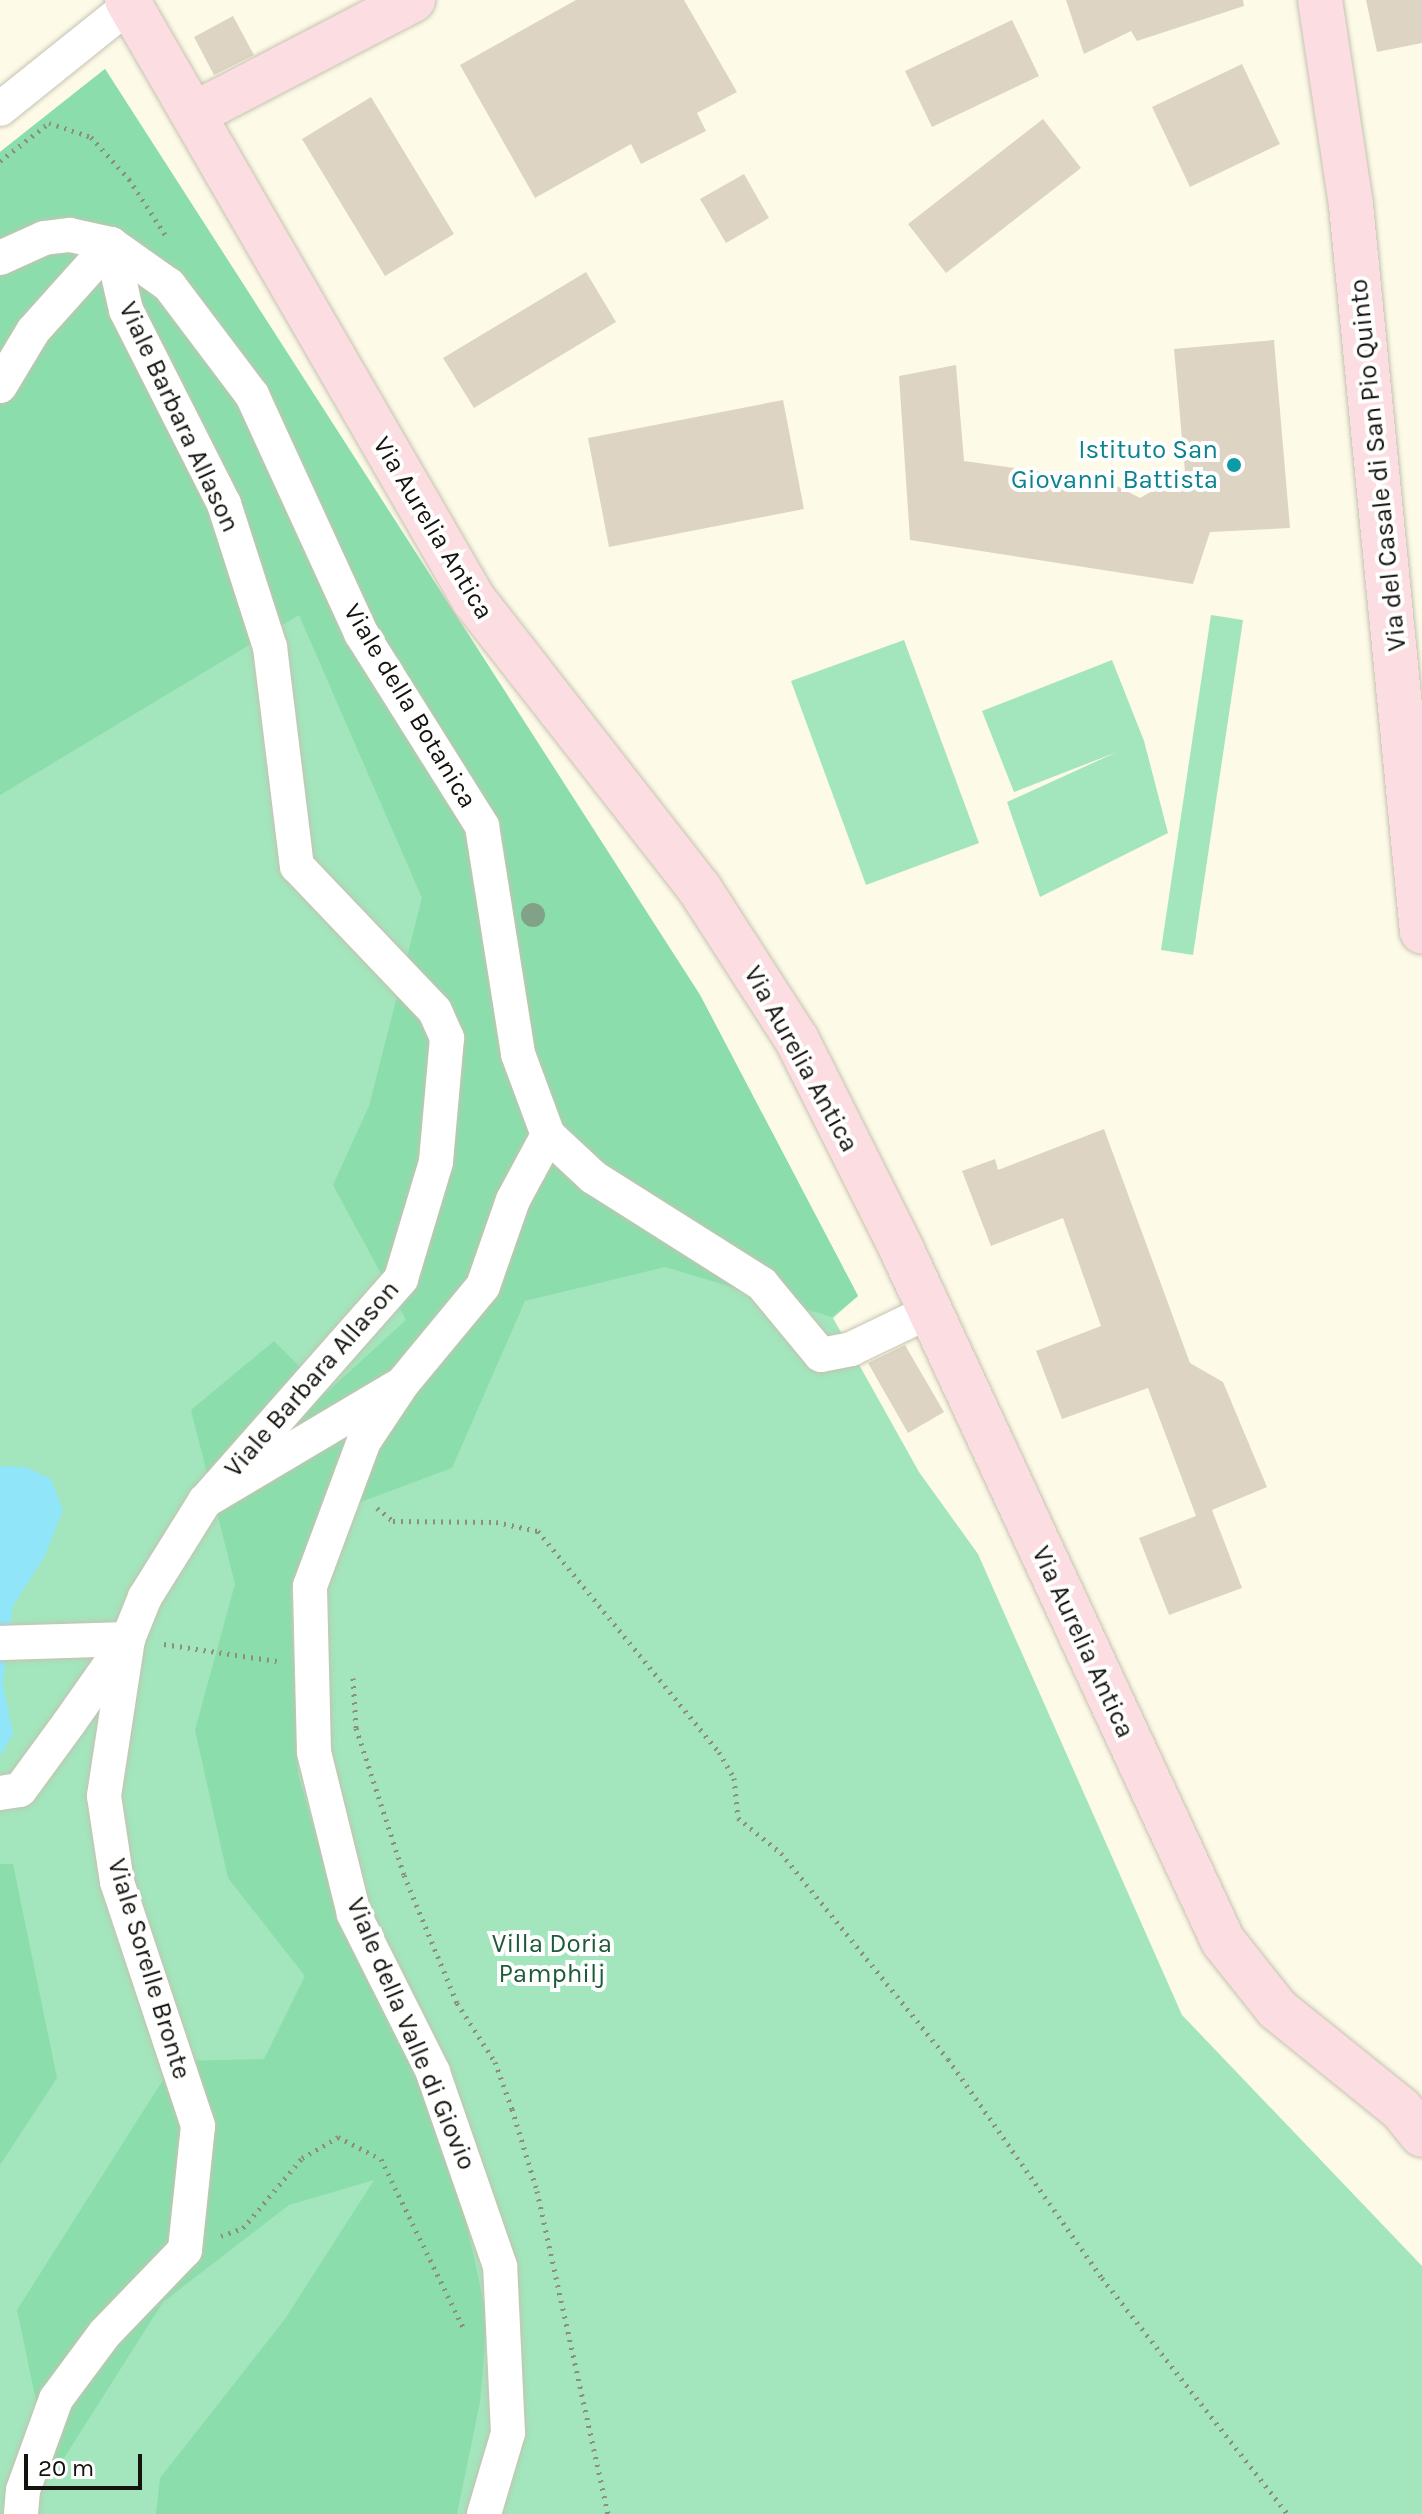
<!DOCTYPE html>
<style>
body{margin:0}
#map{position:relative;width:1422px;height:2514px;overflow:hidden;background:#fdfae8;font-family:Karla,sans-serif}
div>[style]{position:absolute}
.green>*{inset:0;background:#a3e5bc}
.forest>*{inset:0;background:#8bdeac}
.water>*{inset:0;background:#90e5f8}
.building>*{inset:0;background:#ded4c4}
.path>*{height:5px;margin-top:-2.5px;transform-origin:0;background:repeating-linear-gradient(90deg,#8f8d81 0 2px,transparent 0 8px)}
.roads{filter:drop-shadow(0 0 2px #c5c2b1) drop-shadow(0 0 2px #c5c2b1)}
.street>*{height:34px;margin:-17px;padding:0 17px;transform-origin:17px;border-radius:17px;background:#fff}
.secondary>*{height:44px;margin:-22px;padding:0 22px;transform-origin:22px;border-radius:22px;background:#fcdde1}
.trees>*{width:24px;height:24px;margin:-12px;border-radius:50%;background:#82a288}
.dots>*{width:22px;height:22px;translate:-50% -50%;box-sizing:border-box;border:4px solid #fff;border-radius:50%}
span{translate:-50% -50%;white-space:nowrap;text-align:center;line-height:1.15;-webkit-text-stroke:8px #fff;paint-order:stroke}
.street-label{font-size:26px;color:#14130d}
.culture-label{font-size:26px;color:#0d838f}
.right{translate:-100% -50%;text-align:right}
.park-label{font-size:26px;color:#1d5a3a}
.scale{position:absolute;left:24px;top:2454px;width:118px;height:36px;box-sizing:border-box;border:4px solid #14130d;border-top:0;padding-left:10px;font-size:24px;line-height:28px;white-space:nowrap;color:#14130d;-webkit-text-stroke:6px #fff;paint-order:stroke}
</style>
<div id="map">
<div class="green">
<div style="clip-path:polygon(105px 69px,700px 995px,858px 1296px,833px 1318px,919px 1472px,978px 1554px,1182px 2015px,1422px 2266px,1422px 2514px,0 2514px,0 152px)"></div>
<div style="clip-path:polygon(1211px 615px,1243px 620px,1193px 955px,1161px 950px)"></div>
<div style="clip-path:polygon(904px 640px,979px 843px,866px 885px,791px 681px)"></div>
<div style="clip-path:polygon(1112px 660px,1144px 741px,1168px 833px,1040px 897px,1007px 802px,1117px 752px,1014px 792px,982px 711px)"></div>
</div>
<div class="forest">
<div style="clip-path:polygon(105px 69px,700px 995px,858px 1296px,832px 1317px,665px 1267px,525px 1301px,452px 1468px,328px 1514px,291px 1589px,298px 1774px,341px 1920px,447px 2133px,487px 2318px,480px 2402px,457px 2514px,156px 2514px,160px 2478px,285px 2319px,374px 2180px,289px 2205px,163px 2302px,52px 2477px,17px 2310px,175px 2061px,264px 2059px,305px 1976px,228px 1878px,195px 1730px,235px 1584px,191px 1410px,274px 1341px,326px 1393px,406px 1320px,333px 1185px,369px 1106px,422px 898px,299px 615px,0 795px,0 152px)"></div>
<div style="clip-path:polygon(0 1864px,13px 1864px,57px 2078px,0 2165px)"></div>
</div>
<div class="water">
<div style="clip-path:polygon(0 1466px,26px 1467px,51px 1479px,63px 1510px,44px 1558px,13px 1606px,3px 1683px,13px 1734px,0 1756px)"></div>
</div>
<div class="building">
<div style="clip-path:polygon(576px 0,684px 0,737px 92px,697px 113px,706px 131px,641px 164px,631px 144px,535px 198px,460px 65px)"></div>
<div style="clip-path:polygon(1066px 0,1243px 0,1244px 6px,1137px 41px,1131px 31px,1084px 54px)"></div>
<div style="clip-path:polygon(1366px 0,1422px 0,1422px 43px,1377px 52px)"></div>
<div style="clip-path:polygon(233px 16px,254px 55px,214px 75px,194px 37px)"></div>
<div style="clip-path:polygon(1012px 20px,1039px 76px,932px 127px,905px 71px)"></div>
<div style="clip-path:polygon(1242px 64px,1280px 144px,1190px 187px,1152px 107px)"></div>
<div style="clip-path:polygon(371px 97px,454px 234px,385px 276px,302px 139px)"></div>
<div style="clip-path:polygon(1043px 119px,1081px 168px,946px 273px,908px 224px)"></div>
<div style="clip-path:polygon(744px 174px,769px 218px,726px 243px,700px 199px)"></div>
<div style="clip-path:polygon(586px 272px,616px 322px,474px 408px,443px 358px)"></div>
<div style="clip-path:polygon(1274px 340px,1290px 528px,1210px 532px,1193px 584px,910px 540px,899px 376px,956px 365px,964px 461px,1107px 481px,1140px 498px,1185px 472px,1174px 349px)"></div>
<div style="clip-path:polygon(783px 400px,804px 509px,609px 547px,588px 438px)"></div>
<div style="clip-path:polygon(1104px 1129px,1190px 1363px,1223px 1382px,1267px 1487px,1212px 1510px,1242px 1588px,1169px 1615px,1139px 1538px,1196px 1516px,1148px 1388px,1062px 1419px,1036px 1351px,1101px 1326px,1063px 1218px,991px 1246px,962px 1171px,995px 1159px,998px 1170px)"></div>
<div style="clip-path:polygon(905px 1345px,944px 1412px,908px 1433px,868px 1363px)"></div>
</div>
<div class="path">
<div style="left:0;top:161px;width:62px;rotate:-37.8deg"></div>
<div style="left:49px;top:123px;width:44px;rotate:18.4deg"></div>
<div style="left:91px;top:137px;width:57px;rotate:47.9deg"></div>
<div style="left:129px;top:179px;width:68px;rotate:57deg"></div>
<div style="left:377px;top:1508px;width:21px;rotate:39deg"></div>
<div style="left:393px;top:1521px;width:103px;rotate:0.6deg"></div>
<div style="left:496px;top:1522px;width:43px;rotate:12.1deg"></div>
<div style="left:538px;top:1531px;width:286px;rotate:50.7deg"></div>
<div style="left:719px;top:1752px;width:30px;rotate:60deg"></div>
<div style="left:734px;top:1778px;width:40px;rotate:84.3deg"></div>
<div style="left:738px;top:1818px;width:55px;rotate:39.1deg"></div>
<div style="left:781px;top:1853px;width:265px;rotate:51deg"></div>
<div style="left:948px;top:2059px;width:268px;rotate:54.9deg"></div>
<div style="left:1102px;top:2278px;width:300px;rotate:51.8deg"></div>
<div style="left:164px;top:1644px;width:114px;rotate:8.6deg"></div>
<div style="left:353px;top:1678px;width:50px;rotate:86.6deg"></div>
<div style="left:356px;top:1728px;width:155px;rotate:71.9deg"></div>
<div style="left:404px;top:1875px;width:139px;rotate:67.5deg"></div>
<div style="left:457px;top:2003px;width:70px;rotate:57.2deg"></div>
<div style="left:495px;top:2062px;width:50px;rotate:70.1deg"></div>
<div style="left:512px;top:2109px;width:86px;rotate:73deg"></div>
<div style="left:537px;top:2191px;width:331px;rotate:77.6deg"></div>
<div style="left:221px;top:2236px;width:23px;rotate:-20deg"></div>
<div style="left:243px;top:2228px;width:92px;rotate:-49.9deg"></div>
<div style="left:302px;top:2158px;width:42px;rotate:-30.3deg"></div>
<div style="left:338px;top:2137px;width:48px;rotate:27.1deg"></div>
<div style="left:381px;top:2159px;width:189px;rotate:64deg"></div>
</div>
<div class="roads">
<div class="street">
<div style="left:0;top:109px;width:166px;rotate:-38.7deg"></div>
<div style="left:111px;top:244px;width:68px;rotate:77.2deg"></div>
<div style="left:126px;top:310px;width:217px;rotate:63.2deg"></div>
<div style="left:224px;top:504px;width:150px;rotate:72.2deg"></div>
<div style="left:270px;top:647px;width:221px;rotate:83deg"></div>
<div style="left:297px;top:866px;width:200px;rotate:46.4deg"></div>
<div style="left:435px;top:1011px;width:30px;rotate:66deg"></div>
<div style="left:447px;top:1038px;width:124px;rotate:95.1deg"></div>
<div style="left:436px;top:1162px;width:122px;rotate:106.7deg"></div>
<div style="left:401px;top:1279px;width:296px;rotate:131.4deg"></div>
<div style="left:0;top:258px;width:48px;rotate:-24.4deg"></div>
<div style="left:44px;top:238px;width:26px;rotate:-7deg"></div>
<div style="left:70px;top:235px;width:42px;rotate:12.4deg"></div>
<div style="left:111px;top:244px;width:71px;rotate:35.3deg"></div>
<div style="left:169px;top:285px;width:138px;rotate:53deg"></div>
<div style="left:252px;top:395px;width:262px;rotate:65.4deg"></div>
<div style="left:361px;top:633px;width:228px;rotate:57.9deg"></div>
<div style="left:482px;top:826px;width:231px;rotate:81deg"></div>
<div style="left:518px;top:1054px;width:86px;rotate:69.7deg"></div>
<div style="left:548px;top:1135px;width:62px;rotate:43deg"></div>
<div style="left:593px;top:1177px;width:200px;rotate:32.3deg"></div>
<div style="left:762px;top:1284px;width:92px;rotate:50.3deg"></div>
<div style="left:821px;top:1355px;width:31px;rotate:-11deg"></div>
<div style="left:851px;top:1349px;width:88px;rotate:-25.7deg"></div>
<div style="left:0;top:386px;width:64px;rotate:-59deg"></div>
<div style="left:33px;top:331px;width:117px;rotate:-48.1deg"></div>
<div style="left:0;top:1643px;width:128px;rotate:-1.8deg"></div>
<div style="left:128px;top:1639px;width:159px;rotate:98.7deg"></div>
<div style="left:104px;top:1796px;width:87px;rotate:81.4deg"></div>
<div style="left:117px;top:1882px;width:257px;rotate:71.6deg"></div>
<div style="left:198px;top:2126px;width:125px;rotate:96deg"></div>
<div style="left:185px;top:2250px;width:115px;rotate:133.9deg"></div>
<div style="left:105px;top:2333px;width:82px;rotate:126.6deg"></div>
<div style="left:56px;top:2399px;width:97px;rotate:109.9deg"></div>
<div style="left:23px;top:2490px;width:24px;rotate:95deg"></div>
<div style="left:0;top:1793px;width:20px;rotate:-9deg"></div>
<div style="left:20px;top:1790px;width:83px;rotate:-53.8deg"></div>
<div style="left:69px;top:1723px;width:103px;rotate:-54.9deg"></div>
<div style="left:128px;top:1639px;width:45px;rotate:-68deg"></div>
<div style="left:145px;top:1597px;width:113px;rotate:-58deg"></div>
<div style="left:205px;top:1501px;width:221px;rotate:-30.7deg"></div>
<div style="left:484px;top:2514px;width:84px;rotate:-73.5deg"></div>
<div style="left:508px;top:2433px;width:167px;rotate:-92.7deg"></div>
<div style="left:500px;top:2266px;width:205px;rotate:-109.1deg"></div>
<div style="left:433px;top:2072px;width:177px;rotate:-116.6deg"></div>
<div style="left:354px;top:1914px;width:167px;rotate:-103.9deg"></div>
<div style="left:314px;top:1752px;width:166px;rotate:-91.4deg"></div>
<div style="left:310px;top:1586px;width:155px;rotate:-69.6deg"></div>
<div style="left:364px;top:1441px;width:69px;rotate:-56.3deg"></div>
<div style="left:402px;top:1384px;width:127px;rotate:-50.4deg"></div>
<div style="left:483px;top:1286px;width:91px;rotate:-70.8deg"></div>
<div style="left:513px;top:1200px;width:74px;rotate:-61.7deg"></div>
</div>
<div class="secondary">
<div style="left:127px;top:0;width:693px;rotate:59.96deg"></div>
<div style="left:474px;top:600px;width:365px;rotate:52deg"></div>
<div style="left:699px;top:888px;width:181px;rotate:57.2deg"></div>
<div style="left:797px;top:1040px;width:233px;rotate:63.4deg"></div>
<div style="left:901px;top:1248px;width:764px;rotate:65.08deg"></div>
<div style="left:1223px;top:1941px;width:87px;rotate:51.5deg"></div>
<div style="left:1277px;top:2009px;width:159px;rotate:38.9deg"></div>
<div style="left:1401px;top:2109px;width:33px;rotate:51deg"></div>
<div style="left:1320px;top:0;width:207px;rotate:81.4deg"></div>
<div style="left:1351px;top:205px;width:730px;rotate:84.42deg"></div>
<div style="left:194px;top:114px;width:247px;rotate:-27.5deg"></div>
</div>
</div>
<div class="trees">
<div style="left:533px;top:915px"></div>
</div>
<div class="dots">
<div style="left:1234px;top:465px;background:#0f9aa8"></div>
</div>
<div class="street-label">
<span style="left:179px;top:417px;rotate:65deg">Viale Barbara Allason</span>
<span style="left:1378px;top:465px;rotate:-96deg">Via del Casale di San Pio Quinto</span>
<span style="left:433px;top:528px;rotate:59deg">Via Aurelia Antica</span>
<span style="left:410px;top:706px;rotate:59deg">Viale della Botanica</span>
<span style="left:801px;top:1059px;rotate:61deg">Via Aurelia Antica</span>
<span style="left:312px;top:1379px;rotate:-49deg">Viale Barbara Allason</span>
<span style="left:1083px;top:1642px;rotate:65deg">Via Aurelia Antica</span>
<span style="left:149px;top:1969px;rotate:73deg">Viale Sorelle Bronte</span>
<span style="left:411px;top:2034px;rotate:67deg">Viale della Valle di Giovio</span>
</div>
<div class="culture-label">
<span class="right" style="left:1218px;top:465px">Istituto San<br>Giovanni Battista</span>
</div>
<div class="park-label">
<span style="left:552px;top:1959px">Villa Doria<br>Pamphilj</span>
</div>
<div class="scale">20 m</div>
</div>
